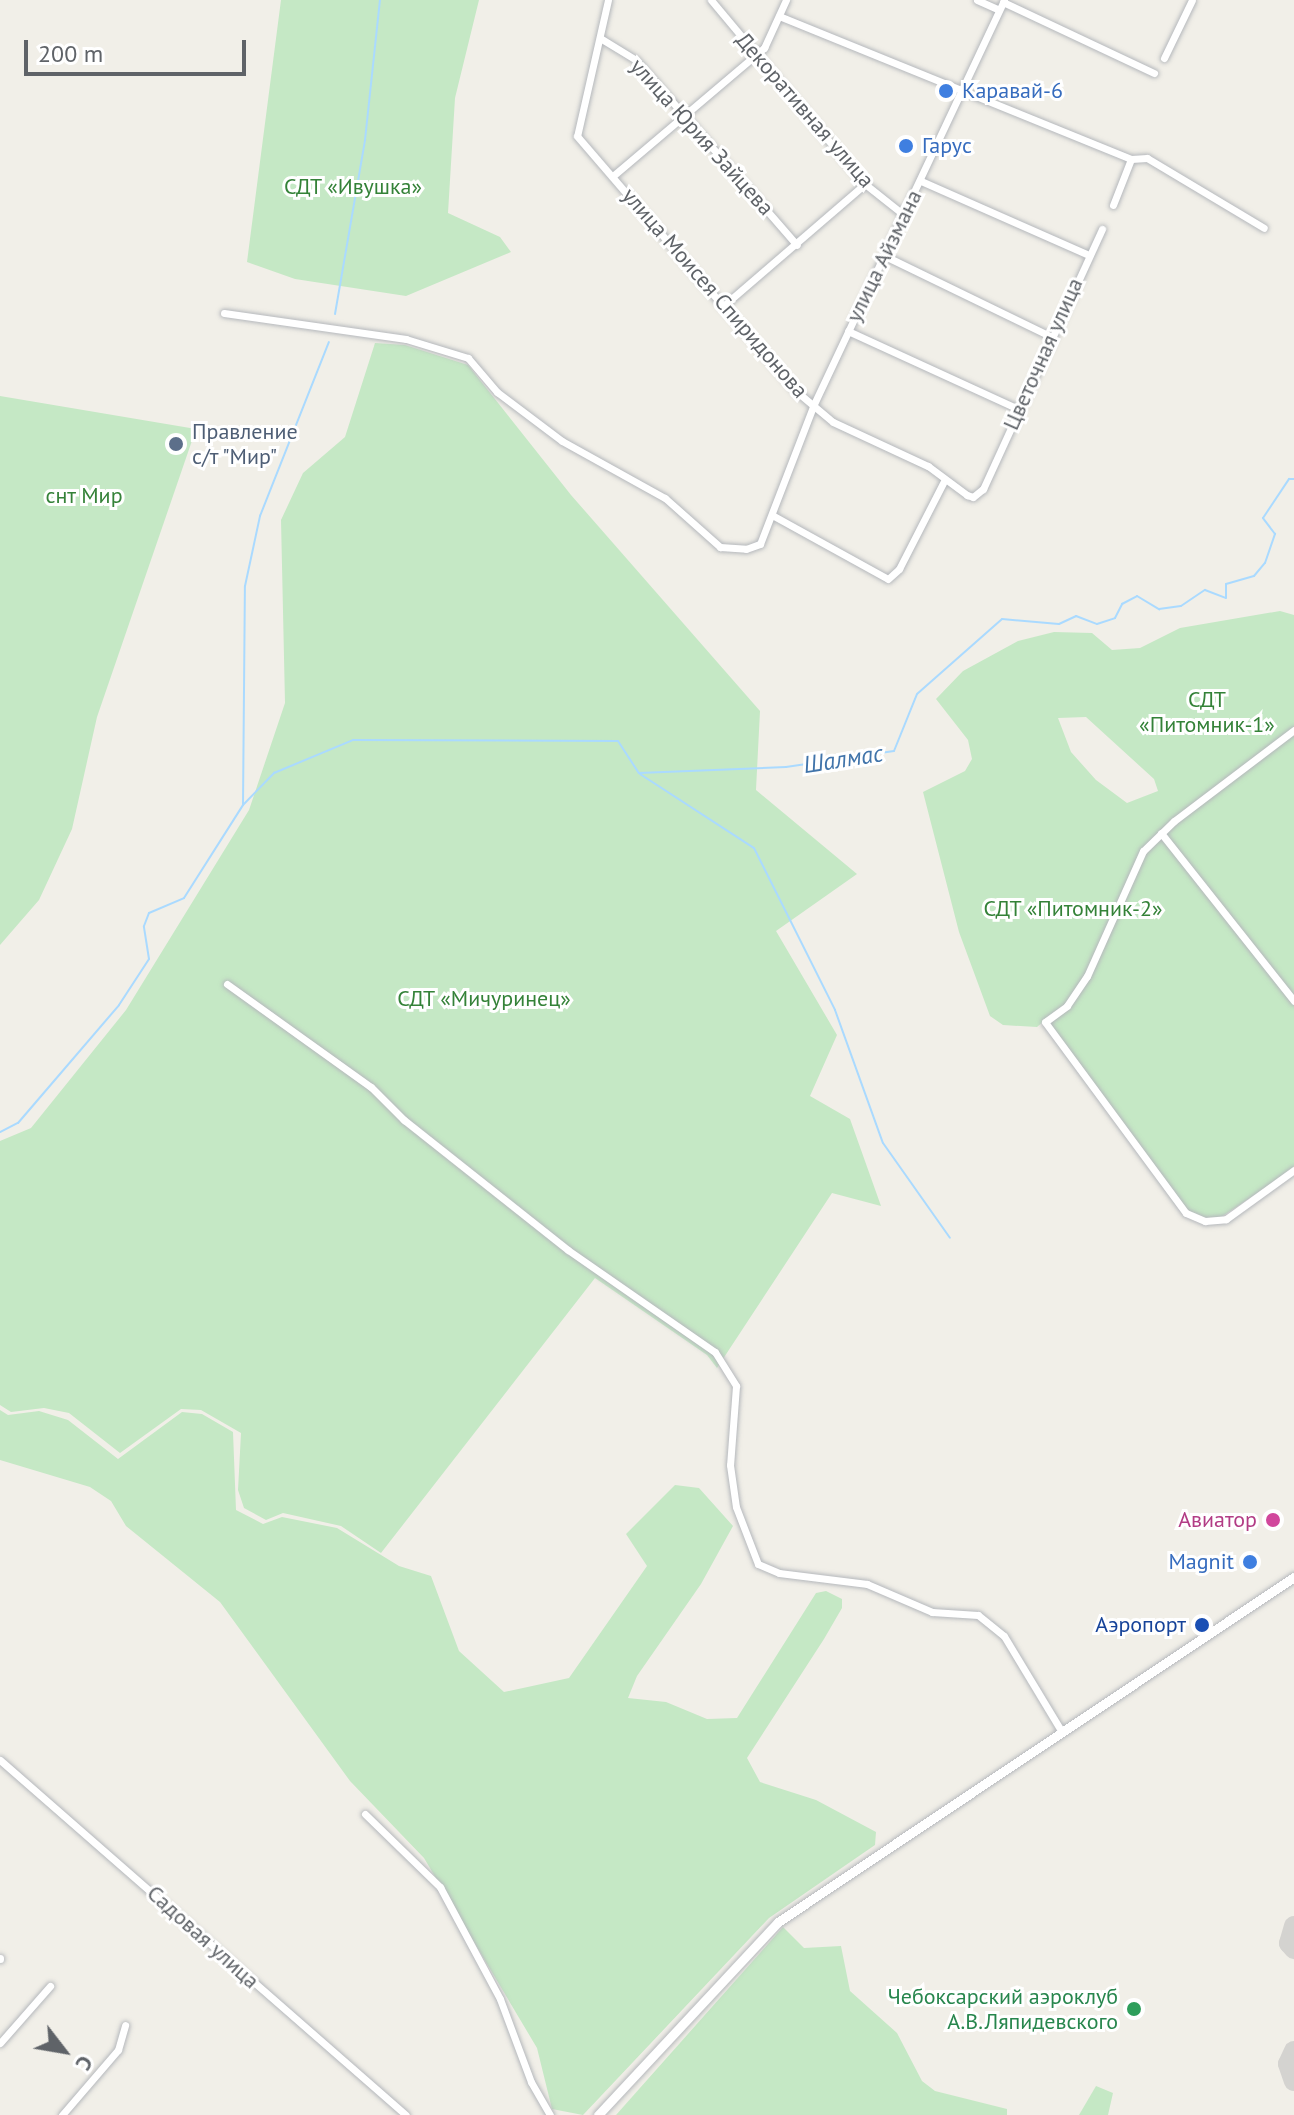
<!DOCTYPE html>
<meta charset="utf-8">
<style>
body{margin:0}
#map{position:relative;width:1294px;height:2115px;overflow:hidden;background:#f1efe8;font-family:"PT Sans",sans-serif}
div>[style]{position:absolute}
.green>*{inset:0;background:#c5e8c5}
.stream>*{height:2px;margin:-1px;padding:0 1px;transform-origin:1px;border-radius:1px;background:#aadaff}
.taxiway>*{height:20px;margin:-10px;padding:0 10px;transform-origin:10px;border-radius:10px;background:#d4d3d0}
.roads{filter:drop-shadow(0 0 2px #b5b8bc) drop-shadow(0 0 2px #b5b8bc)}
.street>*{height:7px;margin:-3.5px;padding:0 3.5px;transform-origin:3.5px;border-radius:3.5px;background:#fff}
.secondary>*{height:9px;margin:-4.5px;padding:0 4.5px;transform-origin:4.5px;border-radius:4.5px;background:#fff}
.dots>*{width:22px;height:22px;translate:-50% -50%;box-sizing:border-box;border:4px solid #fff;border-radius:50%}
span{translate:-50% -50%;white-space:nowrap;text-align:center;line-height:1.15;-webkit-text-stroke:6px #fff;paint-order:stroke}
.shop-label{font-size:22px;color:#366cbe}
.left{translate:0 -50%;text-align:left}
.right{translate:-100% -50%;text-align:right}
.street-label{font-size:22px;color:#5f6368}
.park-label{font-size:22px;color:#348238}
.service-label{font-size:22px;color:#4e5e75}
.hotel-label{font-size:22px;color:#b23c85}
.transit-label{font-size:22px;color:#164399}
.leisure-label{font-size:22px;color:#27864d}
.water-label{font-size:24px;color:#4174aa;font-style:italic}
.north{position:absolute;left:24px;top:2011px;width:80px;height:80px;-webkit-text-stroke:6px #fff;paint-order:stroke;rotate:121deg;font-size:22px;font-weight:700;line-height:32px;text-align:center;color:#5f6368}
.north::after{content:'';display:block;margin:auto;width:28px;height:36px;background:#5f6368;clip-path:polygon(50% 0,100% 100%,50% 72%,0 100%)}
.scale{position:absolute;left:24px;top:40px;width:222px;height:36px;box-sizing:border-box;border:4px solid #5f6368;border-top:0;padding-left:10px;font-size:24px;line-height:28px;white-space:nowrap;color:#5f6368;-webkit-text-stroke:6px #fff;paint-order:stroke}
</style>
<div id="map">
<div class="green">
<div style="clip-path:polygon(281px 0,479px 0,455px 98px,448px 213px,500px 237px,511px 252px,406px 296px,295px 279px,247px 262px)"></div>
<div style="clip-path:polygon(375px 343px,405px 345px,468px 365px,571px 495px,760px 711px,756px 790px,857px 874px,776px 931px,837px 1035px,810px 1096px,850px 1119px,881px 1206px,832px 1193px,717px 1368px,707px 1355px,595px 1278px,381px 1553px,341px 1526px,283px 1513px,266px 1520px,244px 1508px,238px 1490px,241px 1433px,201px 1410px,181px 1409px,120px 1453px,69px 1413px,44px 1408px,11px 1412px,0 1405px,0 1141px,31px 1128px,126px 1010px,249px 810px,285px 703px,281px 520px,303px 473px,345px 437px)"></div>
<div style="clip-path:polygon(0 396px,196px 429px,97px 717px,72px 829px,39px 900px,0 945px)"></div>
<div style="clip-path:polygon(evenodd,1280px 611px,1294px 615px,1294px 999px,1185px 859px,1294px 1003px,1294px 1169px,1215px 1221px,1187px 1212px,1044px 1021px,1037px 1027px,1003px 1025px,990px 1016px,959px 932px,923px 792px,965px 771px,972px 759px,968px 740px,936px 699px,963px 671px,1018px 641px,1054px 632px,1092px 633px,1112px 650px,1140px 648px,1180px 628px,1280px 611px,1086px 717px,1154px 779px,1158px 791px,1127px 803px,1096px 780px,1071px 752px,1058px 718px,1086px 717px)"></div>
<div style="clip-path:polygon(0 1410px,8px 1415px,39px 1411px,68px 1420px,118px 1459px,182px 1412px,202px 1414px,233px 1432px,236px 1510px,263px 1524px,282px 1517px,337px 1528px,399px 1566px,431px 1576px,459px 1651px,504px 1692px,569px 1678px,647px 1566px,626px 1534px,675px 1485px,699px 1488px,733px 1526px,701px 1584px,637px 1676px,628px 1698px,666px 1702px,707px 1719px,737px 1718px,816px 1593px,826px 1591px,842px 1599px,842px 1608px,824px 1639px,747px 1758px,760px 1782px,816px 1800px,876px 1832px,875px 1845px,769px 1918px,583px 2115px,552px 2109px,537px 2048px,424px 1858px,350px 1781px,220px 1602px,126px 1526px,111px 1501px,90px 1487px,0 1460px)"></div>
<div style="clip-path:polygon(783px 1927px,804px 1948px,841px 1946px,850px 1991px,897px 2033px,922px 2081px,935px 2091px,1007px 2109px,1007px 2115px,616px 2115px)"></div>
<div style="clip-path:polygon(1096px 2086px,1113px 2093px,1108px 2115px,1079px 2115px)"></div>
</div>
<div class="stream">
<div style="left:335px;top:314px;width:177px;rotate:-80.2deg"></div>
<div style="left:365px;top:140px;width:141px;rotate:-83.9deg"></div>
<div style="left:640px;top:774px;width:136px;rotate:33deg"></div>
<div style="left:754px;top:848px;width:181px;rotate:63.4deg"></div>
<div style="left:835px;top:1010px;width:141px;rotate:70.2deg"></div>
<div style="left:883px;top:1143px;width:116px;rotate:54.8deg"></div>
<div style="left:243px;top:805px;width:45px;rotate:-45.9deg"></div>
<div style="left:274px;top:773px;width:86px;rotate:-22.7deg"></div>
<div style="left:353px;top:740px;width:265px;rotate:0.2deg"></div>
<div style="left:618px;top:741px;width:38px;rotate:57deg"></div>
<div style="left:639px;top:773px;width:147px;rotate:-2.3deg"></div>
<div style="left:786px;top:767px;width:109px;rotate:-8.4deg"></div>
<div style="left:894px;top:751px;width:61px;rotate:-68deg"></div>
<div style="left:917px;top:694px;width:113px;rotate:-41.4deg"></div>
<div style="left:1002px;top:619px;width:57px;rotate:5deg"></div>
<div style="left:1059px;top:624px;width:19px;rotate:-25deg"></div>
<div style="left:1076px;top:616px;width:22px;rotate:21deg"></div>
<div style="left:1097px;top:624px;width:19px;rotate:-18deg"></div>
<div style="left:1115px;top:618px;width:16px;rotate:-63deg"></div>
<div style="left:1122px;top:604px;width:17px;rotate:-28deg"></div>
<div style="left:1137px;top:596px;width:26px;rotate:31deg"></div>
<div style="left:1159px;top:609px;width:22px;rotate:-8deg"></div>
<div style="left:1181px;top:606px;width:29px;rotate:-34deg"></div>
<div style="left:1205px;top:590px;width:22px;rotate:21deg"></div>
<div style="left:1226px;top:598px;width:14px;rotate:-90deg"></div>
<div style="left:1226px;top:584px;width:29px;rotate:-16deg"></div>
<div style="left:1254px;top:576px;width:17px;rotate:-50deg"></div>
<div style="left:1265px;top:563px;width:31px;rotate:-71deg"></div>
<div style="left:1275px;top:534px;width:20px;rotate:-127deg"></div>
<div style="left:1263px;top:518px;width:47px;rotate:-56.3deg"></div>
<div style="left:1289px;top:479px;width:5px"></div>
<div style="left:0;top:1132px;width:20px;rotate:-27deg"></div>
<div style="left:18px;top:1123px;width:155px;rotate:-49.4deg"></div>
<div style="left:119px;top:1005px;width:55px;rotate:-56.9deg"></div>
<div style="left:149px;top:959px;width:33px;rotate:-99deg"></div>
<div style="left:144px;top:926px;width:14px;rotate:-69deg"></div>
<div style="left:149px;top:913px;width:38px;rotate:-23deg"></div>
<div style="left:184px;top:898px;width:110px;rotate:-57.6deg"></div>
<div style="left:243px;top:805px;width:219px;rotate:-89.5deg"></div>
<div style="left:245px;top:586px;width:72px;rotate:-77.9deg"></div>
<div style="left:260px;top:516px;width:187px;rotate:-68.4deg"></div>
</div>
<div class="taxiway">
<div style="left:1294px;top:1926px;width:18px;rotate:106deg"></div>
<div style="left:1289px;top:1943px;width:8px;rotate:50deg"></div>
<div style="left:1294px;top:2051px;width:14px;rotate:115deg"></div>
<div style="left:1288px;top:2064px;width:18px;rotate:71deg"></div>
</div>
<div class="roads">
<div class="street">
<div style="left:608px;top:0;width:139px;rotate:102.8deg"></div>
<div style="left:577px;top:136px;width:336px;rotate:49.3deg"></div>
<div style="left:796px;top:391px;width:48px;rotate:40deg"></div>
<div style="left:833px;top:422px;width:105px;rotate:24.9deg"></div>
<div style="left:928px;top:466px;width:49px;rotate:36.6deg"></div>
<div style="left:967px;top:495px;width:6px;rotate:18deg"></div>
<div style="left:973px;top:497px;width:13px;rotate:-39deg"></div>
<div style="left:983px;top:489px;width:286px;rotate:-65.4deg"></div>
<div style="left:711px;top:0;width:240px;rotate:50.1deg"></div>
<div style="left:865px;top:184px;width:50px;rotate:38.5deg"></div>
<div style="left:977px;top:0;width:24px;rotate:24deg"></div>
<div style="left:1003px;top:2px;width:167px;rotate:25.2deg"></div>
<div style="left:779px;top:16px;width:380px;rotate:22.1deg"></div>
<div style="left:1131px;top:159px;width:16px;rotate:-4deg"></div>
<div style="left:1147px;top:158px;width:136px;rotate:30.9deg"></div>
<div style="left:600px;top:38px;width:42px;rotate:31.4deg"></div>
<div style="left:636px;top:60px;width:245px;rotate:49deg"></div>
<div style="left:1164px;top:58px;width:64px;rotate:-64.2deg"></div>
<div style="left:614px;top:175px;width:197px;rotate:-40.3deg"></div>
<div style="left:764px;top:48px;width:53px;rotate:-65.4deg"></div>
<div style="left:921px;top:181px;width:184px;rotate:23.8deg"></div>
<div style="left:1113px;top:205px;width:49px;rotate:-68.6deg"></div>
<div style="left:885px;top:256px;width:183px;rotate:25.9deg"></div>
<div style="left:723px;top:306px;width:187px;rotate:-40.7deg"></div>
<div style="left:224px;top:313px;width:184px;rotate:8.1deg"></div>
<div style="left:406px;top:339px;width:65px;rotate:17deg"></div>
<div style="left:468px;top:358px;width:45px;rotate:49.5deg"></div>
<div style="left:497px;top:392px;width:81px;rotate:37deg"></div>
<div style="left:562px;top:441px;width:118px;rotate:29deg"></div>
<div style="left:665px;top:498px;width:74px;rotate:41.7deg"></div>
<div style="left:720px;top:547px;width:26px;rotate:4deg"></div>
<div style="left:746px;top:549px;width:15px;rotate:-20deg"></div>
<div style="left:760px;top:544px;width:150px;rotate:-68.9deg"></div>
<div style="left:814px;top:404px;width:446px;rotate:-64.8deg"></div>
<div style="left:848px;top:331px;width:187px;rotate:24.6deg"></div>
<div style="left:772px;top:515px;width:132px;rotate:28.9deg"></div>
<div style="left:888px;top:579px;width:15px;rotate:-42deg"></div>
<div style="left:899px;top:569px;width:99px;rotate:-62.9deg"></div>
<div style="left:1294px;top:730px;width:151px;rotate:142.8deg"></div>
<div style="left:1174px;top:821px;width:43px;rotate:135.9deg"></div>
<div style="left:1143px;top:851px;width:137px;rotate:114.1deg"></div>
<div style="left:1087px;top:976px;width:36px;rotate:124deg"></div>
<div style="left:1067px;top:1006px;width:27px;rotate:144deg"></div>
<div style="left:1045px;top:1022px;width:237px;rotate:53.6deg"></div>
<div style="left:1186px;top:1213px;width:21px;rotate:23deg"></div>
<div style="left:1205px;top:1221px;width:21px;rotate:-5deg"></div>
<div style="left:1226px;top:1219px;width:84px;rotate:-35.8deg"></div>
<div style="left:1161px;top:833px;width:214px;rotate:51.6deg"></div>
<div style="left:227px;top:984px;width:177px;rotate:35.6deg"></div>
<div style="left:371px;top:1087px;width:47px;rotate:45deg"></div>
<div style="left:404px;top:1120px;width:209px;rotate:38.4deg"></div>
<div style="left:568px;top:1250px;width:179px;rotate:34.8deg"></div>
<div style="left:715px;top:1352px;width:40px;rotate:58deg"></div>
<div style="left:736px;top:1386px;width:79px;rotate:94.3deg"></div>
<div style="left:730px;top:1465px;width:42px;rotate:81.9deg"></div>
<div style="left:736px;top:1507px;width:61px;rotate:68.9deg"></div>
<div style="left:758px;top:1564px;width:23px;rotate:23deg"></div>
<div style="left:779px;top:1573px;width:89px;rotate:7.1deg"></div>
<div style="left:867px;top:1584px;width:71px;rotate:23.3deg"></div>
<div style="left:932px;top:1612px;width:46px;rotate:3.7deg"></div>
<div style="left:978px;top:1615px;width:33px;rotate:39deg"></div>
<div style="left:1004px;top:1636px;width:112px;rotate:58.9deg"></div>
<div style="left:0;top:1760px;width:539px;rotate:41.17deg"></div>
<div style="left:365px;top:1814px;width:105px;rotate:44.2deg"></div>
<div style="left:440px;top:1887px;width:127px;rotate:61.8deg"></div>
<div style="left:500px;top:1999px;width:89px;rotate:69.5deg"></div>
<div style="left:531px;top:2082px;width:38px;rotate:60deg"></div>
<div style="left:0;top:1958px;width:1px;rotate:90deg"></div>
<div style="left:0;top:2043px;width:76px;rotate:-48.7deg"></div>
<div style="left:62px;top:2115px;width:86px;rotate:-49.3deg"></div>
<div style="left:118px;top:2050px;width:26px;rotate:-74deg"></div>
</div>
<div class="secondary">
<div style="left:598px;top:2115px;width:264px;rotate:-47deg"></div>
<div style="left:778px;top:1922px;width:621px;rotate:-33.77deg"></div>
</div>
</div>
<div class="dots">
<div style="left:946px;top:91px;background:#3f7fe0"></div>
<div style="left:906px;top:146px;background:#3f7fe0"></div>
<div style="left:176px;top:444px;background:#5c6f8a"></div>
<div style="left:1273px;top:1520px;background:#d1479c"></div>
<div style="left:1250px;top:1562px;background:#3f7fe0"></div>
<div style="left:1202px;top:1625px;background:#1a4fb4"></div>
<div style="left:1134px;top:2009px;background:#2e9e5b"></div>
</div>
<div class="shop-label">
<span class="left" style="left:962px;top:91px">Каравай-6</span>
<span class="left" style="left:922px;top:146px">Гарус</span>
<span class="right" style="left:1234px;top:1562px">Magnit</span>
</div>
<div class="street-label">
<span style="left:805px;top:110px;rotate:49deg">Декоративная улица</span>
<span style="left:702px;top:137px;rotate:48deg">улица Юрия Зайцева</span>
<span style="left:884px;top:256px;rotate:-64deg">улица Айзмана</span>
<span style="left:715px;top:293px;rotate:49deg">улица Моисея Спиридонова</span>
<span style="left:1043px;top:354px;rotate:-66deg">Цветочная улица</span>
<span style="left:203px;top:1937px;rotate:42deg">Садовая улица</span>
</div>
<div class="park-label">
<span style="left:353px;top:187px">СДТ «Ивушка»</span>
<span style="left:84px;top:496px">снт Мир</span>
<span style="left:1207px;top:712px">СДТ<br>«Питомник-1»</span>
<span style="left:1073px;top:909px">СДТ «Питомник-2»</span>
<span style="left:484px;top:999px">СДТ «Мичуринец»</span>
</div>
<div class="service-label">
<span class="left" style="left:192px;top:444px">Правление<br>с/т "Мир"</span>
</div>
<div class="hotel-label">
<span class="right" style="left:1257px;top:1520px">Авиатор</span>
</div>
<div class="transit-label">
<span class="right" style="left:1186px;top:1625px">Аэропорт</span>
</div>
<div class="leisure-label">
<span class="right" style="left:1118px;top:2009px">Чебоксарский аэроклуб<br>А.В.Ляпидевского</span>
</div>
<div class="water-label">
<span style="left:843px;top:759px;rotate:-9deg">Шалмас</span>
</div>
<div class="north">С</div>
<div class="scale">200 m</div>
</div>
